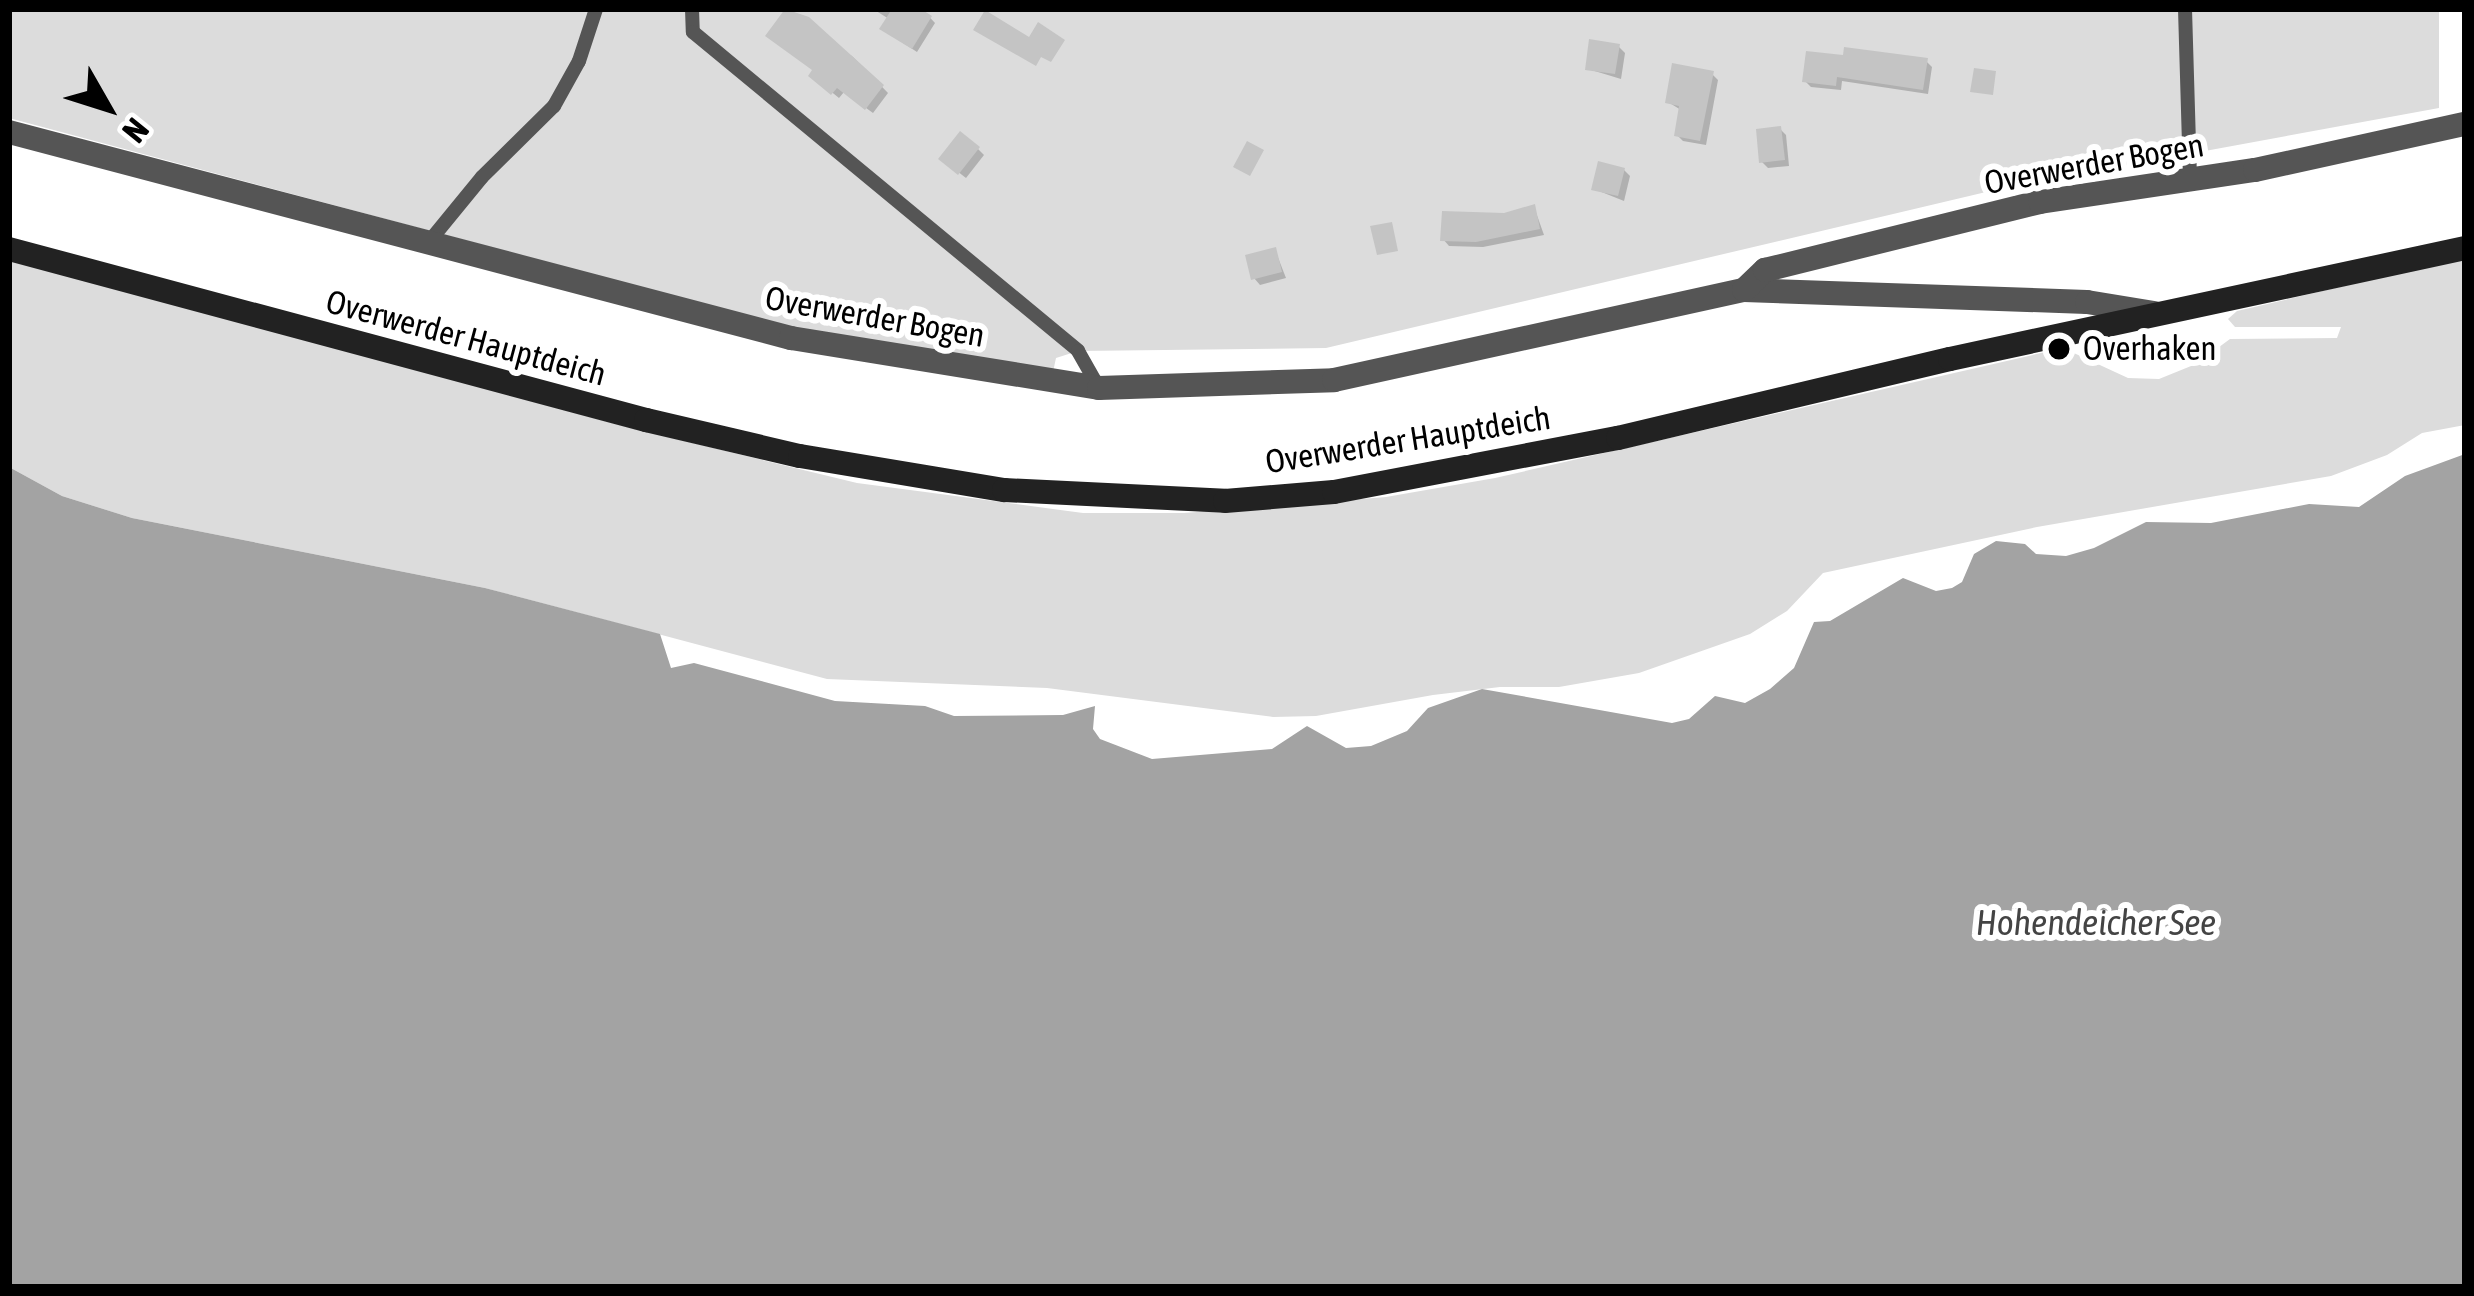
<!DOCTYPE html>
<style>
body{margin:0}
#map{position:relative;width:2474px;height:1296px;overflow:hidden;background:#fff;font-family:"Asap Condensed",sans-serif}
div>[style]{position:absolute}
.green>*{inset:0;background:#dcdcdc}
.water>*{inset:0;background:#a3a3a3}
.shadow>*{inset:0;background:#0003}
.building>*{inset:0;background:#c4c4c4}
.lane>*{height:14px;margin:-7px;padding:0 7px;transform-origin:7px;border-radius:7px;background:#555}
.street>*{height:24px;margin:-12px;padding:0 12px;transform-origin:12px;border-radius:12px;background:#555}
.secondary>*{height:24px;margin:-12px;padding:0 12px;transform-origin:12px;border-radius:12px;background:#222}
.dots>*{width:33px;height:33px;translate:-50% -50%;box-sizing:border-box;border:6px solid #fff;border-radius:50%}
span{translate:-50% -50%;white-space:nowrap;text-align:center;line-height:1.15;-webkit-text-stroke:12px #fff;paint-order:stroke}
.street-label{font-size:33px;color:#000}
.poi-label{font-size:33px;color:#000}
.left{translate:0 -50%;text-align:left}
.water-label{font-size:36px;color:#444;font-style:italic}
.frame{position:absolute;inset:0;border:12px solid #000;pointer-events:none}
.north{position:absolute;left:48px;top:48px;width:120px;height:120px;-webkit-text-stroke:9px #fff;paint-order:stroke;rotate:129deg;font-size:33px;font-weight:700;line-height:48px;text-align:center;color:#000}
.north::after{content:'';display:block;margin:auto;width:42px;height:54px;background:#000;clip-path:polygon(50% 0,100% 100%,50% 72%,0 100%)}
</style>
<div id="map">
<div class="green">
<div style="clip-path:polygon(9px 9px,2439px 9px,2439px 108px,2003px 188px,1326px 348px,1078px 351px,1056px 358px,1053px 372px,793px 328px,9px 118px)"></div>
<div style="clip-path:polygon(2465px 258px,2465px 425px,2422px 433px,2387px 455px,2331px 476px,2037px 527px,1823px 573px,1787px 611px,1750px 634px,1639px 673px,1559px 687px,1500px 687px,1433px 695px,1316px 716px,1273px 717px,1047px 688px,827px 679px,485px 588px,132px 518px,62px 496px,9px 467px,9px 260px,631px 428px,857px 483px,1083px 513px,1184px 513px,1386px 497px,1495px 478px,2063px 348px,2128px 378px,2159px 379px,2196px 364px,2230px 339px,2337px 338px,2341px 327px,2235px 327px,2228px 319px,2237px 311px)"></div>
</div>
<div class="water">
<div style="clip-path:polygon(2465px 454px,2465px 1287px,9px 1287px,9px 467px,62px 496px,132px 518px,485px 588px,660px 634px,671px 668px,694px 663px,835px 701px,925px 706px,954px 716px,1063px 715px,1095px 706px,1093px 729px,1100px 739px,1152px 759px,1272px 749px,1307px 726px,1346px 748px,1371px 746px,1407px 731px,1428px 708px,1482px 689px,1672px 723px,1689px 719px,1715px 696px,1745px 703px,1770px 689px,1794px 668px,1814px 622px,1830px 621px,1903px 578px,1936px 591px,1952px 588px,1962px 582px,1974px 554px,1996px 541px,2025px 544px,2036px 554px,2066px 556px,2094px 548px,2146px 522px,2211px 523px,2309px 504px,2359px 507px,2405px 476px)"></div>
</div>
<div class="shadow">
<div style="clip-path:polygon(788px 9px,853px 57px,888px 93px,873px 113px,844px 92px,839px 98px,818px 81px,815px 71px,769px 36px)"></div>
<div style="clip-path:polygon(873px 9px,922px 9px,935px 23px,917px 52px,888px 33px,889px 19px)"></div>
<div style="clip-path:polygon(1619px 47px,1625px 53px,1621px 79px,1588px 69px)"></div>
<div style="clip-path:polygon(1926px 61px,1932px 67px,1928px 94px,1842px 81px,1841px 90px,1811px 87px,1805px 81px)"></div>
<div style="clip-path:polygon(1712px 74px,1718px 80px,1706px 145px,1683px 141px,1677px 135px,1681px 110px,1668px 102px)"></div>
<div style="clip-path:polygon(1780px 129px,1786px 135px,1789px 166px,1768px 168px,1762px 162px)"></div>
<div style="clip-path:polygon(978px 149px,984px 155px,966px 178px,948px 164px)"></div>
<div style="clip-path:polygon(1624px 170px,1630px 176px,1624px 201px,1594px 189px)"></div>
<div style="clip-path:polygon(1534px 207px,1544px 235px,1483px 247px,1449px 246px,1443px 239px)"></div>
<div style="clip-path:polygon(1275px 250px,1286px 278px,1260px 285px,1254px 278px)"></div>
</div>
<div class="building">
<div style="clip-path:polygon(785px 9px,809px 17px,884px 85px,865px 110px,837px 88px,831px 95px,808px 76px,812px 70px,765px 36px)"></div>
<div style="clip-path:polygon(892px 9px,921px 9px,932px 16px,912px 49px,879px 29px)"></div>
<div style="clip-path:polygon(985px 10px,1029px 37px,1038px 22px,1065px 40px,1051px 62px,1041px 57px,1036px 66px,973px 30px)"></div>
<div style="clip-path:polygon(1589px 39px,1620px 44px,1615px 74px,1585px 70px)"></div>
<div style="clip-path:polygon(1844px 47px,1928px 58px,1923px 90px,1837px 77px,1836px 86px,1802px 82px,1806px 51px,1843px 55px)"></div>
<div style="clip-path:polygon(1672px 63px,1714px 71px,1700px 141px,1674px 136px,1679px 106px,1665px 103px)"></div>
<div style="clip-path:polygon(1974px 68px,1996px 71px,1993px 95px,1970px 92px)"></div>
<div style="clip-path:polygon(1781px 126px,1785px 160px,1759px 163px,1756px 129px)"></div>
<div style="clip-path:polygon(960px 131px,980px 147px,958px 175px,938px 159px)"></div>
<div style="clip-path:polygon(1247px 141px,1264px 150px,1250px 176px,1233px 167px)"></div>
<div style="clip-path:polygon(1598px 161px,1625px 168px,1618px 196px,1591px 190px)"></div>
<div style="clip-path:polygon(1535px 204px,1540px 229px,1476px 242px,1440px 241px,1442px 211px,1504px 213px)"></div>
<div style="clip-path:polygon(1392px 222px,1398px 251px,1377px 255px,1370px 226px)"></div>
<div style="clip-path:polygon(1276px 247px,1282px 272px,1251px 280px,1245px 255px)"></div>
</div>
<div class="lane">
<div style="left:692px;top:9px;width:23px;rotate:88deg"></div>
<div style="left:693px;top:32px;width:500px;rotate:39.6deg"></div>
<div style="left:1078px;top:351px;width:43px;rotate:60.4deg"></div>
<div style="left:2185px;top:9px;width:170px;rotate:88.3deg"></div>
<div style="left:428px;top:243px;width:85px;rotate:-50.7deg"></div>
<div style="left:482px;top:177px;width:101px;rotate:-44.6deg"></div>
<div style="left:554px;top:106px;width:51px;rotate:-60.9deg"></div>
<div style="left:579px;top:61px;width:55px;rotate:-71.9deg"></div>
</div>
<div class="street">
<div style="left:9px;top:132px;width:809px;rotate:14.76deg"></div>
<div style="left:791px;top:338px;width:312px;rotate:9.2deg"></div>
<div style="left:1099px;top:388px;width:235px;rotate:-1.9deg"></div>
<div style="left:1334px;top:380px;width:420px;rotate:-12.4deg"></div>
<div style="left:1744px;top:290px;width:343px;rotate:2deg"></div>
<div style="left:2087px;top:302px;width:68px;rotate:9.3deg"></div>
<div style="left:1744px;top:290px;width:29px;rotate:-44deg"></div>
<div style="left:1765px;top:270px;width:283px;rotate:-13.9deg"></div>
<div style="left:2040px;top:202px;width:217px;rotate:-8.5deg"></div>
<div style="left:2255px;top:170px;width:215px;rotate:-12.4deg"></div>
</div>
<div class="secondary">
<div style="left:9px;top:249px;width:660px;rotate:15.03deg"></div>
<div style="left:646px;top:420px;width:158px;rotate:13.2deg"></div>
<div style="left:800px;top:456px;width:207px;rotate:9.5deg"></div>
<div style="left:1004px;top:490px;width:221px;rotate:2.8deg"></div>
<div style="left:1225px;top:501px;width:109px;rotate:-4.7deg"></div>
<div style="left:1334px;top:492px;width:289px;rotate:-10.8deg"></div>
<div style="left:1618px;top:438px;width:341px;rotate:-13.4deg"></div>
<div style="left:1950px;top:359px;width:527px;rotate:-12.16deg"></div>
</div>
<div class="dots">
<div style="left:2059px;top:349px;background:#000"></div>
</div>
<div class="street-label">
<span style="left:2094px;top:164px;rotate:-10deg">Overwerder Bogen</span>
<span style="left:875px;top:317px;rotate:10deg">Overwerder Bogen</span>
<span style="left:466px;top:338px;rotate:15deg">Overwerder Hauptdeich</span>
<span style="left:1408px;top:440px;rotate:-9deg">Overwerder Hauptdeich</span>
</div>
<div class="poi-label">
<span class="left" style="left:2083px;top:349px">Overhaken</span>
</div>
<div class="water-label">
<span style="left:2096px;top:923px">Hohendeicher See</span>
</div>
<div class="frame"></div>
<div class="north">N</div>
</div>
